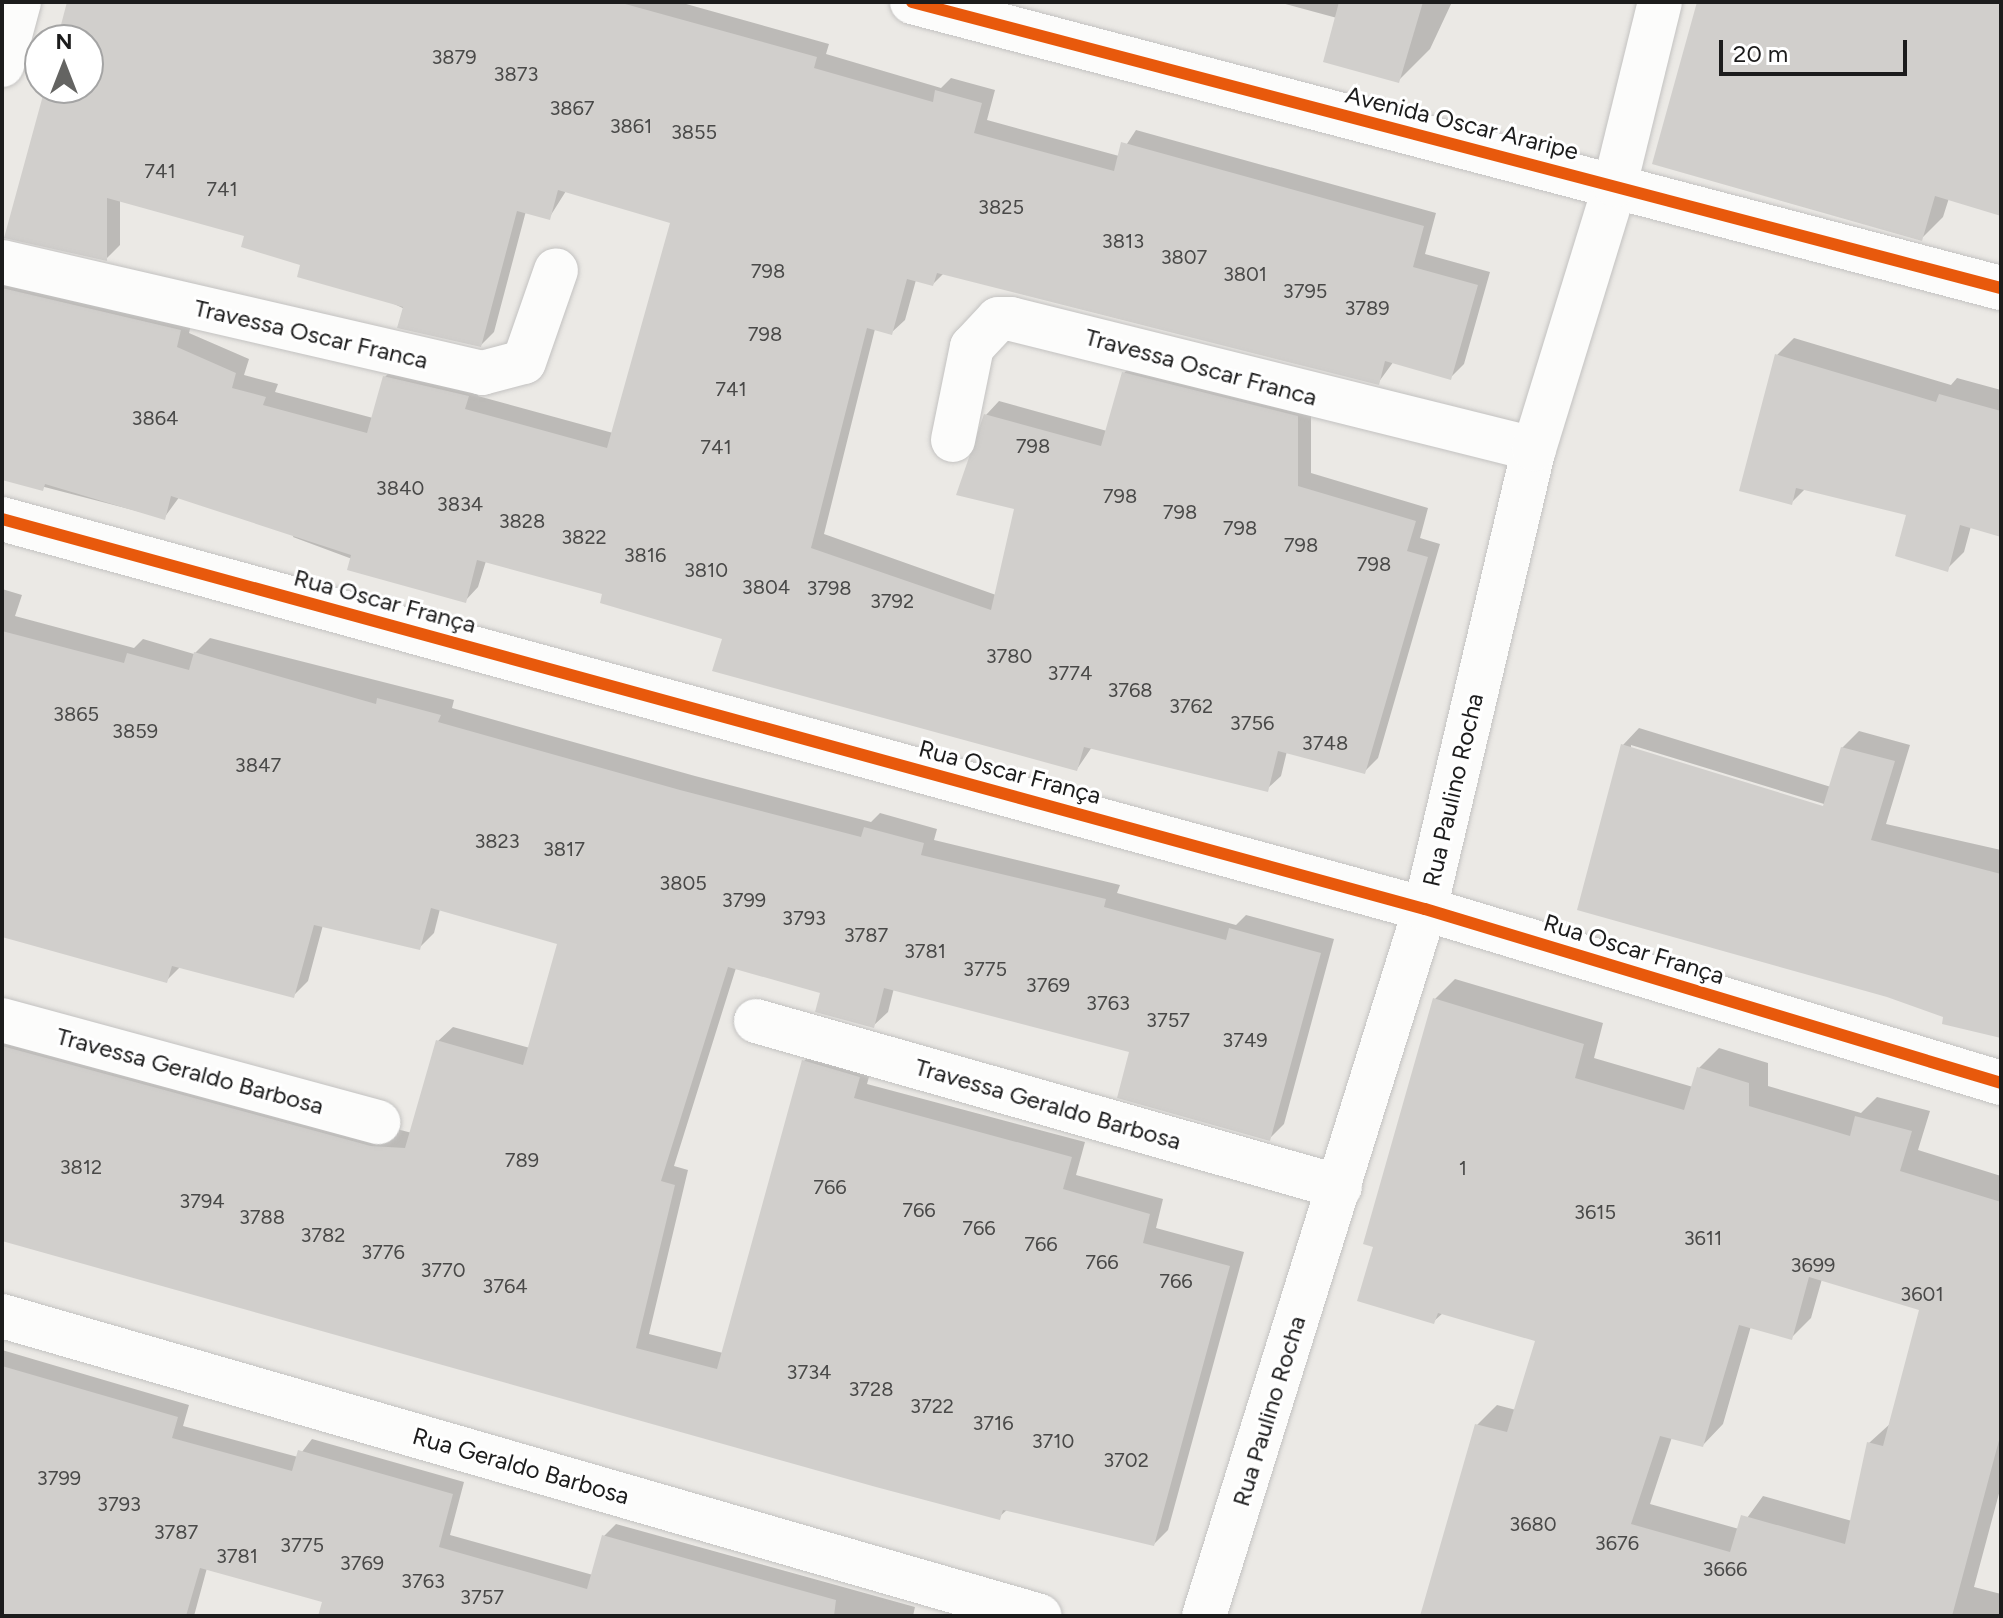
<!DOCTYPE html>
<meta charset="utf-8">
<style>
body{margin:0}
#map{position:relative;width:2003px;height:1618px;overflow:hidden;background:#ebe9e5;font-family:Figtree,sans-serif}
div>[style]{position:absolute}
.shadow>*{inset:0;background:#0003}
.building>*{inset:0;background:#d1cfcc}
.roads{filter:drop-shadow(0 0 2px #c3c2c1) drop-shadow(0 0 2px #c3c2c1)}
.street>*{height:44px;margin:-22px;padding:0 22px;transform-origin:22px;border-radius:22px;background:#fcfcfb}
.cycleway>*{height:12px;margin:-6px;padding:0 6px;transform-origin:6px;border-radius:6px;background:#e8590c}
span{translate:-50% -50%;white-space:nowrap;text-align:center;line-height:1.15;-webkit-text-stroke:6px #fff;paint-order:stroke}
.number-label{font-size:20px;color:#494948}
.number-label span{-webkit-text-stroke-width:0}
.street-label{font-size:24px;color:#1c1c1c}
.frame{position:absolute;inset:0;border:4px solid #1c1c1c;pointer-events:none}
.north{position:absolute;left:24px;top:24px;width:80px;height:80px;box-sizing:border-box;background:#fff;border:2px solid #a4a4a4;border-radius:50%;rotate:0deg;font-size:22px;font-weight:700;line-height:32px;text-align:center;color:#1c1c1c}
.north::after{content:'';display:block;margin:auto;width:28px;height:36px;background:#646462;clip-path:polygon(50% 0,100% 100%,50% 72%,0 100%)}
.scale{position:absolute;left:1719px;top:40px;width:188px;height:36px;box-sizing:border-box;border:4px solid #1c1c1c;border-top:0;padding-left:10px;font-size:24px;line-height:28px;white-space:nowrap;color:#1c1c1c;-webkit-text-stroke:6px #fff;paint-order:stroke}
</style>
<div id="map">
<div class="shadow">
<div style="clip-path:polygon(71px 2px,679px 2px,829px 44px,826px 54px,941px 88px,951px 78px,995px 90px,987px 120px,1119px 156px,1136px 130px,1436px 213px,1425px 254px,1490px 272px,1464px 364px,1450px 378px,1394px 361px,1378px 383px,944px 273px,933px 284px,916px 280px,905px 320px,891px 333px,875px 329px,824px 534px,996px 595px,1016px 508px,986px 415px,999px 401px,1107px 431px,1124px 373px,1138px 360px,1311px 403px,1311px 473px,1428px 508px,1420px 538px,1440px 544px,1378px 758px,1364px 772px,1287px 751px,1281px 776px,1267px 789px,1092px 747px,1077px 769px,605px 593px,486px 561px,478px 587px,465px 601px,293px 537px,295px 530px,180px 496px,164px 518px,2px 476px,2px 277px,193px 317px,189px 333px,249px 359px,244px 375px,278px 384px,275px 392px,373px 418px,385px 377px,398px 363px,481px 382px,478px 396px,613px 433px,673px 221px,566px 191px,549px 218px,526px 211px,494px 332px,481px 345px,246px 234px,120px 199px,120px 245px,107px 258px,48px 88px,88px 88px,88px 40px,61px 40px)"></div>
<div style="clip-path:polygon(1278px 2px,1452px 2px,1430px 49px,1398px 81px,1337px 18px)"></div>
<div style="clip-path:polygon(1700px 2px,2001px 2px,2001px 213px,1949px 198px,1943px 217px,1921px 239px)"></div>
<div style="clip-path:polygon(1794px 338px,1951px 385px,1957px 378px,2001px 390px,2001px 532px,1971px 526px,1964px 552px,1947px 569px,1909px 513px,1806px 488px,1791px 503px,1777px 355px)"></div>
<div style="clip-path:polygon(2px 589px,22px 595px,15px 616px,134px 648px,143px 639px,194px 654px,210px 638px,454px 700px,452px 708px,695px 776px,871px 822px,880px 813px,937px 829px,934px 840px,1120px 885px,1117px 893px,1236px 925px,1246px 915px,1334px 939px,1284px 1124px,1269px 1139px,1132px 1051px,894px 988px,888px 1012px,873px 1026px,822px 991px,736px 968px,674px 1166px,688px 1170px,649px 1334px,723px 1353px,804px 1061px,819px 1047px,873px 1062px,867px 1084px,1085px 1142px,1076px 1175px,1163px 1199px,1156px 1228px,1244px 1252px,1168px 1530px,1154px 1544px,1008px 1509px,999px 1517px,2px 1238px,2px 1026px,412px 1133px,438px 1041px,453px 1027px,530px 1048px,560px 943px,440px 909px,434px 933px,419px 948px,323px 925px,308px 981px,293px 996px,181px 966px,166px 981px,2px 935px)"></div>
<div style="clip-path:polygon(evenodd,1639px 728px,1831px 787px,1842px 748px,1859px 731px,1910px 745px,1886px 824px,2001px 850px,2001px 1036px,1945px 1015px,1623px 745px,1639px 728px,1631px 745px,1834px 807px,1832px 811px,1631px 749px,1631px 745px)"></div>
<div style="clip-path:polygon(evenodd,1455px 979px,1603px 1023px,1594px 1058px,1693px 1087px,1699px 1068px,1719px 1048px,1768px 1063px,1768px 1086px,1861px 1113px,1877px 1097px,1930px 1111px,1918px 1150px,2001px 1176px,2001px 1486px,1974px 1587px,2001px 1594px,2001px 1616px,1422px 1616px,1477px 1425px,1497px 1405px,1516px 1410px,1537px 1340px,1443px 1313px,1434px 1321px,1375px 1245px,1435px 999px,1455px 979px,1822px 1279px,1922px 1309px,1891px 1423px,1869px 1443px,1852px 1521px,1763px 1496px,1739px 1529px,1650px 1504px,1672px 1437px,1703px 1445px,1723px 1424px,1751px 1326px,1791px 1338px,1811px 1318px,1822px 1279px)"></div>
<div style="clip-path:polygon(2px 1350px,189px 1405px,183px 1426px,298px 1457px,312px 1439px,464px 1482px,450px 1535px,593px 1575px,604px 1536px,616px 1524px,915px 1607px,913px 1616px,320px 1616px,324px 1601px,207px 1568px,194px 1616px,2px 1616px)"></div>
</div>
<div class="building">
<div style="clip-path:polygon(67px 2px,618px 2px,817px 57px,814px 68px,933px 102px,935px 90px,982px 103px,974px 133px,1114px 171px,1121px 142px,1424px 226px,1413px 267px,1478px 285px,1451px 380px,1385px 361px,1379px 385px,937px 273px,933px 286px,907px 279px,892px 335px,867px 328px,811px 548px,991px 610px,1014px 509px,956px 495px,984px 414px,1101px 446px,1122px 372px,1298px 416px,1298px 486px,1416px 521px,1407px 551px,1428px 557px,1365px 774px,1278px 751px,1268px 792px,1084px 747px,1077px 771px,712px 671px,722px 639px,600px 603px,602px 594px,477px 560px,466px 603px,347px 570px,351px 555px,171px 496px,165px 520px,45px 484px,43px 491px,2px 480px,2px 288px,181px 330px,177px 347px,236px 373px,232px 388px,266px 397px,263px 405px,367px 433px,383px 376px,469px 396px,465px 409px,607px 448px,670px 223px,558px 190px,550px 220px,517px 211px,481px 347px,397px 328px,403px 307px,297px 277px,300px 265px,241px 247px,244px 236px,107px 198px,107px 261px,4px 238px,45px 88px,88px 88px,88px 40px,57px 40px)"></div>
<div style="clip-path:polygon(1339px 2px,1423px 2px,1399px 83px,1323px 62px)"></div>
<div style="clip-path:polygon(1697px 2px,2001px 2px,2001px 216px,1935px 196px,1922px 241px,1652px 164px)"></div>
<div style="clip-path:polygon(1775px 354px,1936px 402px,1939px 394px,2001px 411px,2001px 537px,1960px 525px,1948px 572px,1895px 556px,1906px 515px,1796px 488px,1792px 505px,1739px 491px)"></div>
<div style="clip-path:polygon(2px 631px,124px 663px,127px 653px,189px 670px,194px 652px,376px 704px,377px 698px,441px 715px,438px 722px,680px 790px,861px 837px,864px 827px,924px 843px,921px 855px,1106px 899px,1104px 907px,1226px 940px,1229px 928px,1321px 953px,1270px 1141px,1117px 1098px,1129px 1052px,884px 988px,874px 1028px,815px 1012px,820px 993px,728px 967px,661px 1181px,675px 1185px,636px 1348px,717px 1369px,802px 1060px,860px 1077px,854px 1098px,1072px 1157px,1063px 1189px,1150px 1214px,1143px 1243px,1230px 1266px,1154px 1546px,1003px 1510px,1000px 1520px,876px 1487px,2px 1241px,2px 1046px,371px 1146px,405px 1148px,436px 1040px,523px 1065px,557px 944px,431px 908px,420px 950px,314px 925px,294px 998px,172px 966px,167px 983px,2px 937px)"></div>
<div style="clip-path:polygon(1621px 744px,1823px 806px,1841px 747px,1895px 761px,1871px 840px,2001px 874px,2001px 1038px,1942px 1024px,1943px 1017px,1887px 997px,1577px 910px)"></div>
<div style="clip-path:polygon(evenodd,1433px 998px,1584px 1044px,1575px 1078px,1684px 1110px,1697px 1067px,1749px 1083px,1749px 1106px,1850px 1136px,1855px 1116px,1912px 1131px,1900px 1171px,2001px 1202px,2001px 1433px,1952px 1616px,1420px 1616px,1475px 1424px,1507px 1432px,1535px 1341px,1438px 1313px,1434px 1324px,1357px 1301px,1373px 1247px,1363px 1244px,1433px 998px,1809px 1277px,1919px 1310px,1883px 1446px,1867px 1442px,1845px 1544px,1741px 1515px,1730px 1552px,1631px 1524px,1660px 1436px,1703px 1447px,1739px 1325px,1792px 1340px,1809px 1277px)"></div>
<div style="clip-path:polygon(2px 1366px,178px 1417px,172px 1438px,292px 1471px,298px 1450px,453px 1494px,439px 1547px,587px 1589px,602px 1535px,836px 1600px,834px 1616px,318px 1616px,322px 1602px,200px 1568px,186px 1616px,2px 1616px)"></div>
</div>
<div class="roads">
<div class="street">
<div style="left:912px;top:2px;width:1126px;rotate:14.72deg"></div>
<div style="left:2px;top:65px;width:65px;rotate:-74.9deg"></div>
<div style="left:2px;top:262px;width:493px;rotate:13deg"></div>
<div style="left:482px;top:373px;width:43px;rotate:-14.7deg"></div>
<div style="left:524px;top:362px;width:97px;rotate:-70.8deg"></div>
<div style="left:953px;top:440px;width:95px;rotate:-78.5deg"></div>
<div style="left:972px;top:347px;width:38px;rotate:-47deg"></div>
<div style="left:998px;top:319px;width:13px"></div>
<div style="left:1011px;top:319px;width:539px;rotate:13.96deg"></div>
<div style="left:2px;top:519px;width:1475px;rotate:15.33deg"></div>
<div style="left:1425px;top:909px;width:602px;rotate:16.81deg"></div>
<div style="left:2px;top:1020px;width:390px;rotate:15.2deg"></div>
<div style="left:756px;top:1021px;width:607px;rotate:15.87deg"></div>
<div style="left:2px;top:1316px;width:1080px;rotate:16.12deg"></div>
<div style="left:1204px;top:1616px;width:741px;rotate:-72.64deg"></div>
<div style="left:1425px;top:909px;width:473px;rotate:-76.7deg"></div>
<div style="left:1534px;top:449px;width:276px;rotate:-72.9deg"></div>
<div style="left:1615px;top:185px;width:188px;rotate:-76.2deg"></div>
</div>
</div>
<div class="cycleway">
<div style="left:912px;top:2px;width:1126px;rotate:14.72deg"></div>
<div style="left:2px;top:519px;width:1475px;rotate:15.33deg"></div>
<div style="left:1425px;top:909px;width:602px;rotate:16.81deg"></div>
</div>
<div class="number-label">
<span style="left:454px;top:57px">3879</span>
<span style="left:516px;top:74px">3873</span>
<span style="left:572px;top:108px">3867</span>
<span style="left:631px;top:126px">3861</span>
<span style="left:694px;top:132px">3855</span>
<span style="left:160px;top:171px">741</span>
<span style="left:222px;top:189px">741</span>
<span style="left:1001px;top:207px">3825</span>
<span style="left:1123px;top:241px">3813</span>
<span style="left:1184px;top:257px">3807</span>
<span style="left:768px;top:271px">798</span>
<span style="left:1245px;top:274px">3801</span>
<span style="left:1305px;top:291px">3795</span>
<span style="left:1367px;top:308px">3789</span>
<span style="left:765px;top:334px">798</span>
<span style="left:731px;top:389px">741</span>
<span style="left:155px;top:418px">3864</span>
<span style="left:1033px;top:446px">798</span>
<span style="left:716px;top:447px">741</span>
<span style="left:400px;top:488px">3840</span>
<span style="left:1120px;top:496px">798</span>
<span style="left:460px;top:504px">3834</span>
<span style="left:1180px;top:512px">798</span>
<span style="left:522px;top:521px">3828</span>
<span style="left:1240px;top:528px">798</span>
<span style="left:584px;top:537px">3822</span>
<span style="left:1301px;top:545px">798</span>
<span style="left:645px;top:555px">3816</span>
<span style="left:1374px;top:564px">798</span>
<span style="left:706px;top:570px">3810</span>
<span style="left:766px;top:587px">3804</span>
<span style="left:829px;top:588px">3798</span>
<span style="left:892px;top:601px">3792</span>
<span style="left:1009px;top:656px">3780</span>
<span style="left:1070px;top:673px">3774</span>
<span style="left:1130px;top:690px">3768</span>
<span style="left:1191px;top:706px">3762</span>
<span style="left:76px;top:714px">3865</span>
<span style="left:1252px;top:723px">3756</span>
<span style="left:135px;top:731px">3859</span>
<span style="left:1325px;top:743px">3748</span>
<span style="left:258px;top:765px">3847</span>
<span style="left:497px;top:841px">3823</span>
<span style="left:564px;top:849px">3817</span>
<span style="left:683px;top:883px">3805</span>
<span style="left:744px;top:900px">3799</span>
<span style="left:804px;top:918px">3793</span>
<span style="left:866px;top:935px">3787</span>
<span style="left:925px;top:951px">3781</span>
<span style="left:985px;top:969px">3775</span>
<span style="left:1048px;top:985px">3769</span>
<span style="left:1108px;top:1003px">3763</span>
<span style="left:1168px;top:1020px">3757</span>
<span style="left:1245px;top:1040px">3749</span>
<span style="left:522px;top:1160px">789</span>
<span style="left:81px;top:1167px">3812</span>
<span style="left:1463px;top:1168px">1</span>
<span style="left:830px;top:1187px">766</span>
<span style="left:202px;top:1201px">3794</span>
<span style="left:919px;top:1210px">766</span>
<span style="left:1595px;top:1212px">3615</span>
<span style="left:262px;top:1217px">3788</span>
<span style="left:979px;top:1228px">766</span>
<span style="left:323px;top:1235px">3782</span>
<span style="left:1703px;top:1238px">3611</span>
<span style="left:1041px;top:1244px">766</span>
<span style="left:383px;top:1252px">3776</span>
<span style="left:1102px;top:1262px">766</span>
<span style="left:1813px;top:1265px">3699</span>
<span style="left:443px;top:1270px">3770</span>
<span style="left:1176px;top:1281px">766</span>
<span style="left:505px;top:1286px">3764</span>
<span style="left:1922px;top:1294px">3601</span>
<span style="left:809px;top:1372px">3734</span>
<span style="left:871px;top:1389px">3728</span>
<span style="left:932px;top:1406px">3722</span>
<span style="left:993px;top:1423px">3716</span>
<span style="left:1053px;top:1441px">3710</span>
<span style="left:1126px;top:1460px">3702</span>
<span style="left:59px;top:1478px">3799</span>
<span style="left:119px;top:1504px">3793</span>
<span style="left:1533px;top:1524px">3680</span>
<span style="left:176px;top:1532px">3787</span>
<span style="left:1617px;top:1543px">3676</span>
<span style="left:302px;top:1545px">3775</span>
<span style="left:237px;top:1556px">3781</span>
<span style="left:362px;top:1563px">3769</span>
<span style="left:1725px;top:1569px">3666</span>
<span style="left:423px;top:1581px">3763</span>
<span style="left:482px;top:1597px">3757</span>
</div>
<div class="street-label">
<span style="left:1462px;top:123px;rotate:14deg">Avenida Oscar Araripe</span>
<span style="left:311px;top:334px;rotate:13deg">Travessa Oscar Franca</span>
<span style="left:1201px;top:367px;rotate:15deg">Travessa Oscar Franca</span>
<span style="left:385px;top:601px;rotate:15deg">Rua Oscar França</span>
<span style="left:1010px;top:772px;rotate:15deg">Rua Oscar França</span>
<span style="left:1453px;top:790px;rotate:-77deg">Rua Paulino Rocha</span>
<span style="left:1634px;top:949px;rotate:17deg">Rua Oscar França</span>
<span style="left:190px;top:1071px;rotate:15deg">Travessa Geraldo Barbosa</span>
<span style="left:1048px;top:1104px;rotate:16deg">Travessa Geraldo Barbosa</span>
<span style="left:1269px;top:1411px;rotate:-73deg">Rua Paulino Rocha</span>
<span style="left:521px;top:1466px;rotate:16deg">Rua Geraldo Barbosa</span>
</div>
<div class="frame"></div>
<div class="north">N</div>
<div class="scale">20 m</div>
</div>
